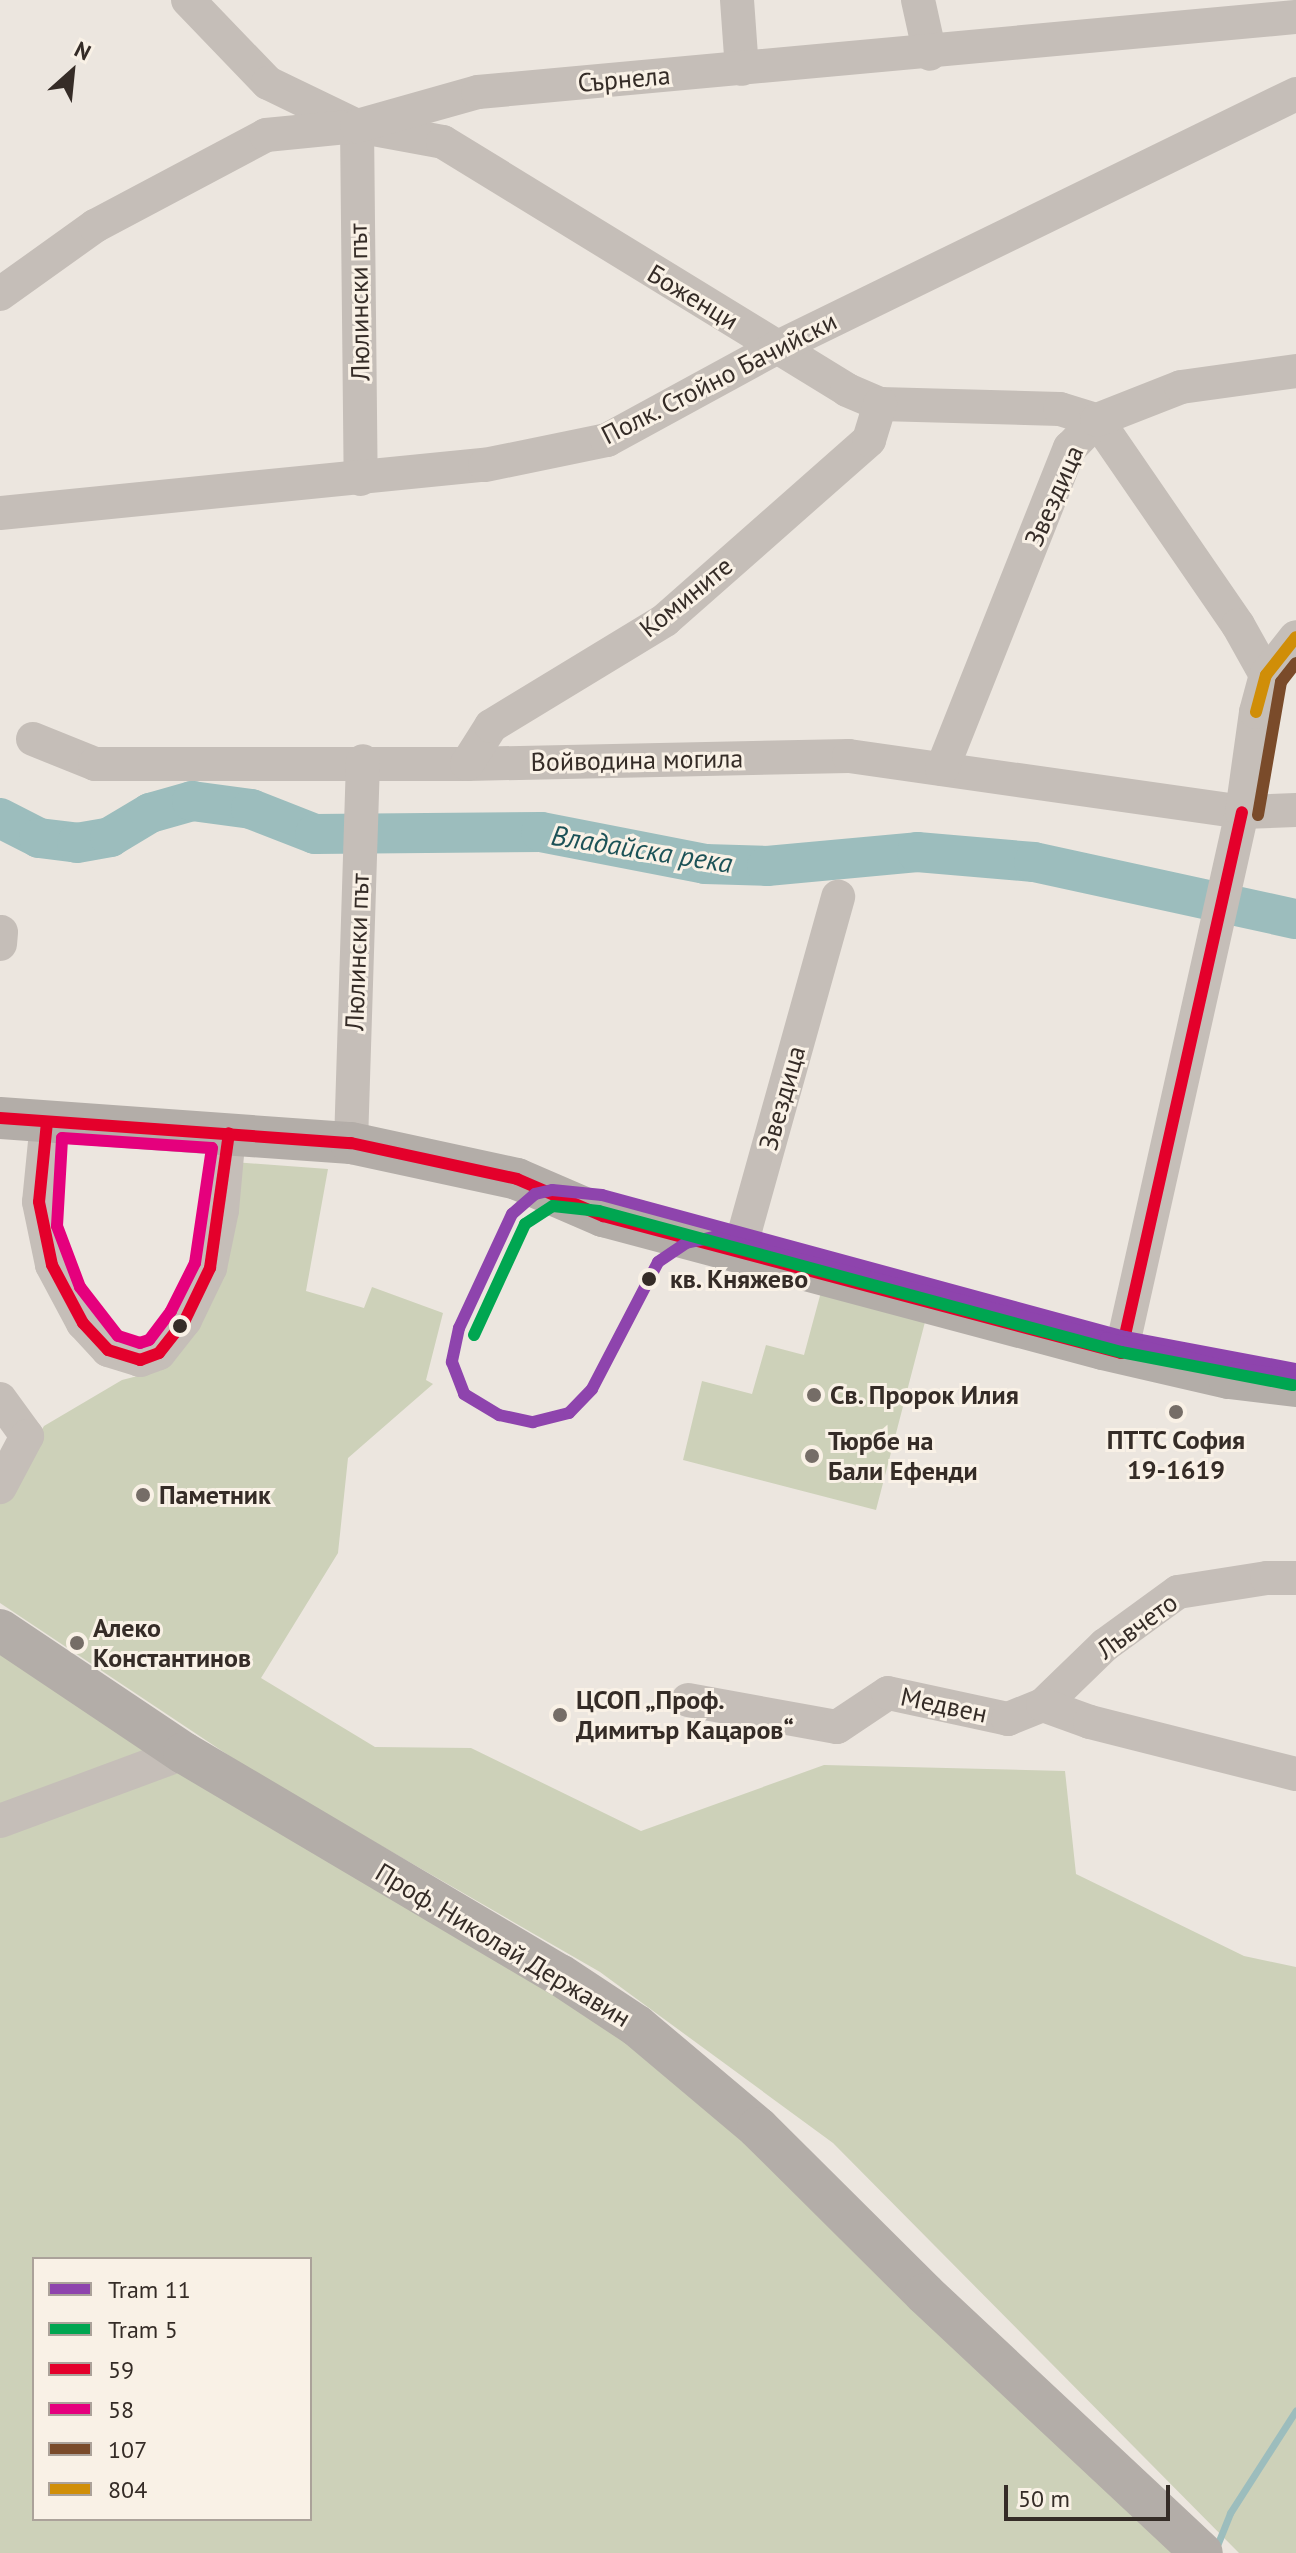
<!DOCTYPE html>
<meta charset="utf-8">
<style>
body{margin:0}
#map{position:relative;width:1296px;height:2553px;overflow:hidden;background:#ece6df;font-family:"PT Sans",sans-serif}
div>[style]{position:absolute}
.green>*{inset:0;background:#cdd1b9}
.water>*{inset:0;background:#9cbdbd}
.stream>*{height:7px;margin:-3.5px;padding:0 3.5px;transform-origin:3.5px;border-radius:3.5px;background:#9cbdbd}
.river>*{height:40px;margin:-20px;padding:0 20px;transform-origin:20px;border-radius:20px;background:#9cbdbd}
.minor>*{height:34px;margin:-17px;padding:0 17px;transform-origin:17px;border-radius:17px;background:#c5beb8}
.major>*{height:42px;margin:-21px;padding:0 21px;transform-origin:21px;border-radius:21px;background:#b3ada8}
.bus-1>*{height:12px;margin:-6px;padding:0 6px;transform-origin:6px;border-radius:6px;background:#e4002b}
.bus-2>*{height:12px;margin:-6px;padding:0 6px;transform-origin:6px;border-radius:6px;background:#e5007d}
.bus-3>*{height:12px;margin:-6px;padding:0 6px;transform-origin:6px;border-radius:6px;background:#7a4b2a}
.bus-4>*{height:12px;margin:-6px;padding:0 6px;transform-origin:6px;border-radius:6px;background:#d08e08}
.tram-1>*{height:12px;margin:-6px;padding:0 6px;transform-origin:6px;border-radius:6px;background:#8e44ad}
.tram-2>*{height:12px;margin:-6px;padding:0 6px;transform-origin:6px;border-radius:6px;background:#00a651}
.dots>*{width:22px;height:22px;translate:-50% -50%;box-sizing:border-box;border:4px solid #f9f1e6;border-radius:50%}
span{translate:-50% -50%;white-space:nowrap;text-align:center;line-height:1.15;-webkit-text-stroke:6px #f9f1e6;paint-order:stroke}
.street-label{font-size:26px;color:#352c27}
.stop-label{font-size:26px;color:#352c27;font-weight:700}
.left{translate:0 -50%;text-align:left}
.poi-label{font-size:26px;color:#352c27;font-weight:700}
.water-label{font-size:28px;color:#1c5257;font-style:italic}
.legend{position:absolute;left:32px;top:2257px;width:280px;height:264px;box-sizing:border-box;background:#f9f1e6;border:2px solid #aba29a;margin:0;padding:10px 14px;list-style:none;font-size:24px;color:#352c27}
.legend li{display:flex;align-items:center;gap:16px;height:40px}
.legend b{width:40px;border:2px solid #aba29a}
.north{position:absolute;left:32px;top:32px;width:80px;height:80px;-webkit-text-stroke:6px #f9f1e6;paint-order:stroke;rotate:27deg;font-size:22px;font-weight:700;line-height:32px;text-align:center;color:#352c27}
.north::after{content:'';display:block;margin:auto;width:28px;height:36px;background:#352c27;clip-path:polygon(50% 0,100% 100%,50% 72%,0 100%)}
.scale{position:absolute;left:1004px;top:2485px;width:166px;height:36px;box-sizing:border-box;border:4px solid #352c27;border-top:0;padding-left:10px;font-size:24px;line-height:28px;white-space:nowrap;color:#352c27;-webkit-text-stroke:6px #f9f1e6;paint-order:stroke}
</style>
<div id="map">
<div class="green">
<div style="clip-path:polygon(233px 1162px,328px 1169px,306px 1291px,364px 1308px,372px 1287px,443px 1313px,426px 1380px,433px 1384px,348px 1458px,338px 1553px,261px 1678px,375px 1747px,471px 1748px,641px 1831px,824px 1765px,1065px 1771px,1076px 1874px,1244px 1956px,1296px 1967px,1296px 2553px,1239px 2553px,833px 2143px,600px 1972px,255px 1773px,0 1603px,0 1501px,44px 1426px,122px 1380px,161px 1370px,205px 1304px)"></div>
<div style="clip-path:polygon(821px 1292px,925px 1322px,876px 1510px,683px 1460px,702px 1381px,752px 1394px,766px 1345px,804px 1355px)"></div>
<div style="clip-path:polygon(evenodd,0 1648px,603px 2016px,734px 2114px,1191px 2553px,0 2553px,0 1648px,34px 2259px,310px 2259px,310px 2519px,34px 2519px,34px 2259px)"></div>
</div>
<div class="water">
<div style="clip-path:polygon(1275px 902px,1296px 908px,1296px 935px,1268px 927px)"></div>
</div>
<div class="stream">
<div style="left:1216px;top:2548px;width:38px;rotate:-68deg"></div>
<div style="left:1230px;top:2513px;width:122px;rotate:-57.3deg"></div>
</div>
<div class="river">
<div style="left:0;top:818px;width:44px;rotate:27.1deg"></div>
<div style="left:39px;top:838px;width:38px;rotate:7deg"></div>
<div style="left:77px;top:843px;width:34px;rotate:-10deg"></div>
<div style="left:110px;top:837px;width:47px;rotate:-31deg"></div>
<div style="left:150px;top:813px;width:44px;rotate:-15.9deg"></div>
<div style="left:192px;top:801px;width:60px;rotate:7.7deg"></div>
<div style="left:251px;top:809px;width:69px;rotate:21.3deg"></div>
<div style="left:315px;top:834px;width:226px;rotate:-0.5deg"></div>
<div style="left:541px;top:832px;width:167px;rotate:11deg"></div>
<div style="left:705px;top:864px;width:62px;rotate:1.8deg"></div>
<div style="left:767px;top:866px;width:151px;rotate:-5.3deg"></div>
<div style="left:917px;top:852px;width:117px;rotate:4.9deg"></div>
<div style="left:1034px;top:862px;width:268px;rotate:12.3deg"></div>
</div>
<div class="minor">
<div style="left:188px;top:0;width:115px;rotate:46.1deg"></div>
<div style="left:268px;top:83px;width:99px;rotate:25.8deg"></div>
<div style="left:357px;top:126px;width:87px;rotate:10.5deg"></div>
<div style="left:443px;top:142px;width:474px;rotate:31.5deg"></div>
<div style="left:847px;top:390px;width:36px;rotate:23deg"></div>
<div style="left:880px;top:404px;width:180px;rotate:1.6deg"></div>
<div style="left:1060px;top:409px;width:39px;rotate:17deg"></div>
<div style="left:1097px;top:420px;width:249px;rotate:55.5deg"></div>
<div style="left:1238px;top:625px;width:57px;rotate:60.8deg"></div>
<div style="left:737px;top:0;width:69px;rotate:85.9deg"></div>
<div style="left:918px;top:0;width:55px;rotate:77.5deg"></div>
<div style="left:357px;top:126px;width:353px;rotate:89.4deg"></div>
<div style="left:0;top:294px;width:117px;rotate:-35.6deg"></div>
<div style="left:95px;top:226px;width:194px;rotate:-28deg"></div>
<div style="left:266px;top:135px;width:91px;rotate:-5.6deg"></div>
<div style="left:357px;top:126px;width:126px;rotate:-15.7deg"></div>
<div style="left:478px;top:92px;width:821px;rotate:-5.24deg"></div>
<div style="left:0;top:513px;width:487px;rotate:-5.7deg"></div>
<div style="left:485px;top:465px;width:125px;rotate:-11.6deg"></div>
<div style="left:607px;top:440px;width:192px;rotate:-28.6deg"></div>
<div style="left:776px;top:348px;width:579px;rotate:-26.03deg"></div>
<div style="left:33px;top:739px;width:67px;rotate:22deg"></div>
<div style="left:95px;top:764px;width:372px"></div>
<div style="left:467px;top:764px;width:382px;rotate:-1.2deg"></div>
<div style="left:849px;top:756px;width:397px;rotate:8.1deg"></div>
<div style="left:1242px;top:812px;width:54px;rotate:-2.1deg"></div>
<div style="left:467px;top:764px;width:45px;rotate:-57.7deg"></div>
<div style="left:491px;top:726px;width:204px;rotate:-31.3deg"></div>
<div style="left:665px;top:620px;width:272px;rotate:-41.4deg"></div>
<div style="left:869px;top:440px;width:38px;rotate:-73deg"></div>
<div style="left:942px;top:769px;width:346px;rotate:-68.3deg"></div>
<div style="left:1070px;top:448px;width:39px;rotate:-46deg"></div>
<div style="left:1097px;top:420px;width:90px;rotate:-21.4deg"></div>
<div style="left:1181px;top:387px;width:116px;rotate:-7.9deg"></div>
<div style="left:0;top:944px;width:12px;rotate:-85deg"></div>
<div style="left:47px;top:1122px;width:80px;rotate:95.7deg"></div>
<div style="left:39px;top:1202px;width:64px;rotate:78.3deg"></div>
<div style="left:52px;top:1265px;width:66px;rotate:61.9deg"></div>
<div style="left:83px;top:1323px;width:37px;rotate:47deg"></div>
<div style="left:108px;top:1350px;width:34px;rotate:17deg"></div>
<div style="left:140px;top:1360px;width:20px;rotate:-20deg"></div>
<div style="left:159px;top:1353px;width:42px;rotate:-51.8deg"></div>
<div style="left:185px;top:1320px;width:58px;rotate:-64.3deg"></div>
<div style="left:210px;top:1268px;width:59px;rotate:-78.3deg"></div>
<div style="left:222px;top:1210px;width:77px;rotate:-84.8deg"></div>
<div style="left:351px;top:1143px;width:382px;rotate:-88.2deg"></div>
<div style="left:739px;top:1252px;width:369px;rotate:-74.4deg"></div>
<div style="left:1121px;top:1353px;width:554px;rotate:-77.39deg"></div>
<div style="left:1242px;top:812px;width:101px;rotate:-82deg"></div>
<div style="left:1256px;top:712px;width:38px;rotate:-75deg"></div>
<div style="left:1266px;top:675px;width:48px;rotate:-51.7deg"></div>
<div style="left:0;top:1399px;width:46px;rotate:53.9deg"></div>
<div style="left:27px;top:1436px;width:58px;rotate:117.9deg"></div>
<div style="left:688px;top:1700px;width:151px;rotate:10.3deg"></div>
<div style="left:837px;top:1727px;width:61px;rotate:-33.7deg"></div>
<div style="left:888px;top:1693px;width:123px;rotate:12.2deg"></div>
<div style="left:1008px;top:1719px;width:38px;rotate:-22deg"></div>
<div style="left:1043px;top:1705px;width:86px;rotate:-44.1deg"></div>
<div style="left:1105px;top:1645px;width:90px;rotate:-36deg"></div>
<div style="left:1178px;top:1592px;width:90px;rotate:-8.9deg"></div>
<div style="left:1267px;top:1578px;width:29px"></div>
<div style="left:1043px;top:1705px;width:50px;rotate:19.9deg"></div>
<div style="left:1090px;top:1722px;width:212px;rotate:14.2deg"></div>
<div style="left:0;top:1821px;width:196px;rotate:-20.3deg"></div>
</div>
<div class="major">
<div style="left:0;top:1118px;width:352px;rotate:4.1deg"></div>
<div style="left:351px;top:1143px;width:170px;rotate:12.2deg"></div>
<div style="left:517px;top:1179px;width:94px;rotate:23.3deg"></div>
<div style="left:603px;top:1216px;width:517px;rotate:14.9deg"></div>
<div style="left:1103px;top:1349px;width:129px;rotate:13deg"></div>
<div style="left:1229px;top:1378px;width:67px;rotate:6.8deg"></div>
<div style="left:0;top:1630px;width:221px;rotate:33.8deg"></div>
<div style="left:184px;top:1753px;width:437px;rotate:30.6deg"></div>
<div style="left:560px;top:1975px;width:92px;rotate:33.5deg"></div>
<div style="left:637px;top:2026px;width:158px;rotate:40.1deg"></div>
<div style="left:758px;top:2128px;width:235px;rotate:44.8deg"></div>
<div style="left:925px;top:2294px;width:379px;rotate:43.1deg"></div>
</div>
<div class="bus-1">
<div style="left:0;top:1118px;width:352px;rotate:4.1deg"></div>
<div style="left:351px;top:1143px;width:170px;rotate:12.2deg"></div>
<div style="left:517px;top:1179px;width:94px;rotate:23.3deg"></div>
<div style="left:603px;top:1216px;width:536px;rotate:14.81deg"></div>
<div style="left:1121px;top:1353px;width:554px;rotate:-77.39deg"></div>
<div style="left:47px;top:1122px;width:80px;rotate:95.7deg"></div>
<div style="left:39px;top:1202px;width:64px;rotate:78.3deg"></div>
<div style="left:52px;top:1265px;width:66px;rotate:61.9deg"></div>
<div style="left:83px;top:1323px;width:37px;rotate:47deg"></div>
<div style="left:108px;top:1350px;width:34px;rotate:17deg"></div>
<div style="left:140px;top:1360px;width:20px;rotate:-20deg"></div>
<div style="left:159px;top:1353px;width:42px;rotate:-51.8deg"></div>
<div style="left:185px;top:1320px;width:58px;rotate:-64.3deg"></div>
<div style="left:210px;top:1268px;width:136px;rotate:-82deg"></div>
</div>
<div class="bus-2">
<div style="left:62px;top:1138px;width:150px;rotate:3.8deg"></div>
<div style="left:212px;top:1148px;width:116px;rotate:98.4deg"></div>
<div style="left:195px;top:1263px;width:54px;rotate:116.6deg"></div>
<div style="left:171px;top:1311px;width:36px;rotate:127deg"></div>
<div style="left:149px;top:1340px;width:9px;rotate:162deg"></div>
<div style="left:140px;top:1343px;width:23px;rotate:-162deg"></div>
<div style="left:118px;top:1336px;width:62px;rotate:-127.8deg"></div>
<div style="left:80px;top:1287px;width:65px;rotate:-110.7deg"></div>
<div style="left:57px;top:1226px;width:88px;rotate:-86.7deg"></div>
</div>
<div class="bus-3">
<div style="left:1258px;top:815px;width:135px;rotate:-80.2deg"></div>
<div style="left:1281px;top:682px;width:24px;rotate:-52deg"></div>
</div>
<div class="bus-4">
<div style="left:1256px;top:712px;width:38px;rotate:-75deg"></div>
<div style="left:1266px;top:675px;width:48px;rotate:-51.7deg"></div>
</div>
<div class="tram-1">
<div style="left:1296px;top:1369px;width:174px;rotate:-169.4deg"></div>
<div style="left:1125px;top:1337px;width:542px;rotate:-164.81deg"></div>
<div style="left:602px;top:1195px;width:50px;rotate:-174.3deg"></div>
<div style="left:552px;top:1190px;width:17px;rotate:167deg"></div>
<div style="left:535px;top:1194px;width:30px;rotate:139deg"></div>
<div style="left:512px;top:1214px;width:126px;rotate:114.9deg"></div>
<div style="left:459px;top:1328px;width:35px;rotate:102deg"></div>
<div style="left:452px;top:1362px;width:34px;rotate:69deg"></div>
<div style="left:464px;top:1394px;width:41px;rotate:31deg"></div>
<div style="left:499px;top:1415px;width:35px;rotate:12deg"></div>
<div style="left:533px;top:1422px;width:37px;rotate:-14deg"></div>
<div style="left:569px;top:1413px;width:33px;rotate:-46deg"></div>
<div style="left:592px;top:1389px;width:143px;rotate:-62.5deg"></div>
<div style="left:658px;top:1262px;width:34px;rotate:-34deg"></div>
<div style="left:686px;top:1243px;width:29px;rotate:-12deg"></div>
<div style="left:714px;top:1237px;width:405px;rotate:14.4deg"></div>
<div style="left:1106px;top:1338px;width:130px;rotate:13.3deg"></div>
<div style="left:1233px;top:1368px;width:64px;rotate:7.2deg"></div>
</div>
<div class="tram-2">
<div style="left:474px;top:1335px;width:122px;rotate:-65.3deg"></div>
<div style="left:525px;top:1224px;width:33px;rotate:-33deg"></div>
<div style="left:553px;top:1206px;width:46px;rotate:6.2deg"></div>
<div style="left:599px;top:1211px;width:541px;rotate:15.12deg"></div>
<div style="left:1121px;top:1352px;width:175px;rotate:10.9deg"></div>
</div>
<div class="dots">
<div style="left:649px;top:1279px;background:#352c27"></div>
<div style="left:180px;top:1326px;background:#352c27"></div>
<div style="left:814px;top:1395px;background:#756d67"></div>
<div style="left:1176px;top:1412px;background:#756d67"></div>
<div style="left:812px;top:1456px;background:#756d67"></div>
<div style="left:143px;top:1495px;background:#756d67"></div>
<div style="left:77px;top:1643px;background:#756d67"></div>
<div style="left:560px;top:1715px;background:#756d67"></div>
</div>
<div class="street-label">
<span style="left:624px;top:79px;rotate:-5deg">Сърнела</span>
<span style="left:693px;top:297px;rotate:31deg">Боженци</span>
<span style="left:359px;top:302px;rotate:-91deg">Люлински път</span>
<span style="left:719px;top:378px;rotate:-27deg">Полк. Стойно Бачийски</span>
<span style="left:1054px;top:496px;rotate:-66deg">Звездица</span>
<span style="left:686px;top:597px;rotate:-39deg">Комините</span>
<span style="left:637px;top:760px;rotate:-1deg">Войводина могила</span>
<span style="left:357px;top:952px;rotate:-88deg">Люлински път</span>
<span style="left:782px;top:1098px;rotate:-74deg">Звездица</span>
<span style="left:1137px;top:1626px;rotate:-36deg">Лъвчето</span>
<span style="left:944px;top:1705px;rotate:12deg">Медвен</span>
<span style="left:503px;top:1945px;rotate:31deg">Проф. Николай Державин</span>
</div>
<div class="stop-label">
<span class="left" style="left:670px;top:1279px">кв. Княжево</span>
</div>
<div class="poi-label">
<span class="left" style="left:830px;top:1395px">Св. Пророк Илия</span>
<span style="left:1176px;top:1455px">ПТТС София<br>19-1619</span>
<span class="left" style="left:828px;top:1456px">Тюрбе на<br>Бали Ефенди</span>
<span class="left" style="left:159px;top:1495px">Паметник</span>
<span class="left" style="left:93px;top:1643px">Алеко<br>Константинов</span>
<span class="left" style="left:576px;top:1715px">ЦСОП „Проф.<br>Димитър Кацаров“</span>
</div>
<div class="water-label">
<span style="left:642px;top:849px;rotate:9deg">Владайска река</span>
</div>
<ul class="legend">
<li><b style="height:10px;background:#8e44ad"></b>Tram 11</li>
<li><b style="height:10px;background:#00a651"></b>Tram 5</li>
<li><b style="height:10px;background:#e4002b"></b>59</li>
<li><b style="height:10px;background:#e5007d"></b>58</li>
<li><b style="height:10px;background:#7a4b2a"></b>107</li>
<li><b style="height:10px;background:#d08e08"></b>804</li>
</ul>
<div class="north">N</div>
<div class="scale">50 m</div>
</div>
